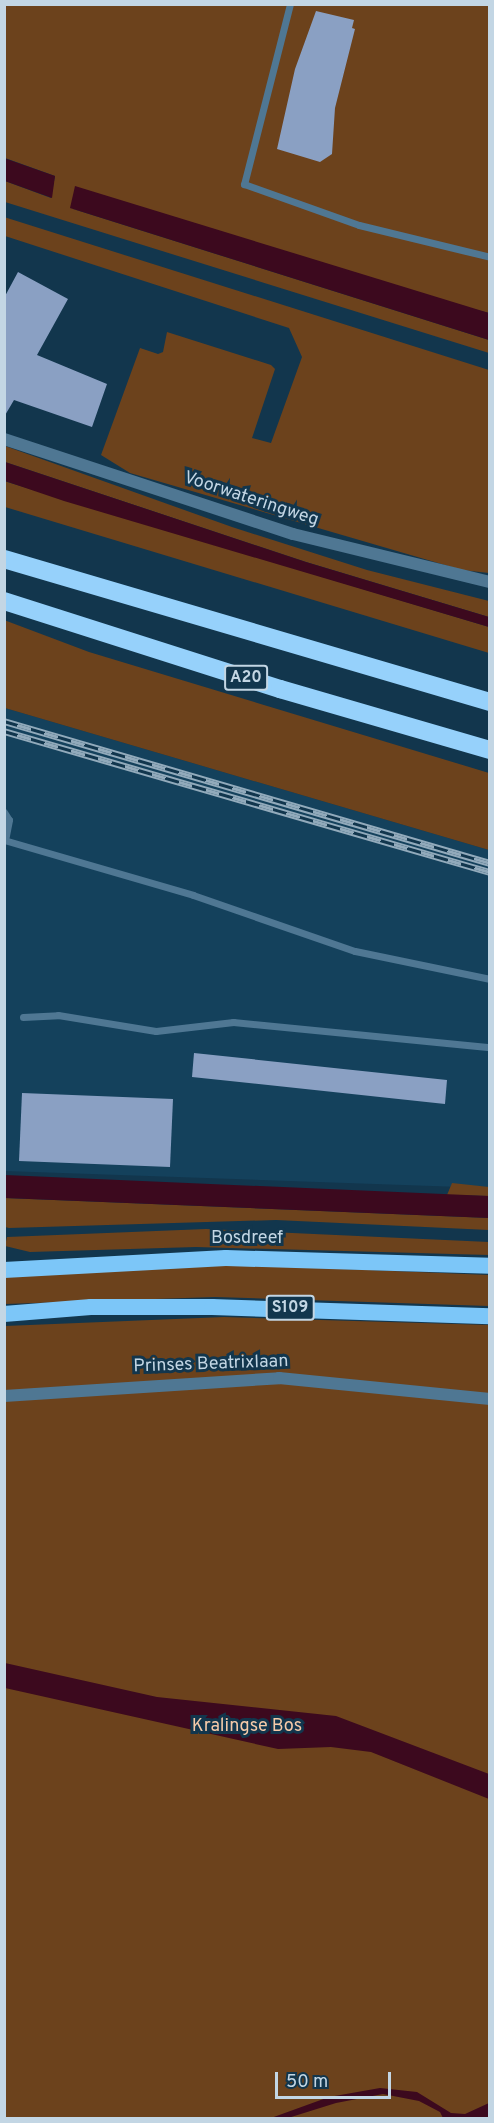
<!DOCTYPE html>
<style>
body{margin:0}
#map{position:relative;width:494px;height:2123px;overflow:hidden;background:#12364d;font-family:Overpass,sans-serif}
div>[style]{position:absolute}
.built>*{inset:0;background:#14415c}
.green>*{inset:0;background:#6c421c}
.water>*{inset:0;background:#3c091e}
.building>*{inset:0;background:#8aa0c3}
.service>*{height:7px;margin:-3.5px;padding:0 3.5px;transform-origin:3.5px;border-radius:3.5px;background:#4f7793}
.minor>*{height:12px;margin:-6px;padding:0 6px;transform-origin:6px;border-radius:6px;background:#4f7793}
.trunk>*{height:16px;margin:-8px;padding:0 8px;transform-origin:8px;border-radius:8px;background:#7cc6f8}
.motorway>*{height:18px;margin:-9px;padding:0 9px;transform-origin:9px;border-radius:9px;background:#96d1fb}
.rail>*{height:7px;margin-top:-3.5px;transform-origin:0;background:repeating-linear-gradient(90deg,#12364d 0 14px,#92aabb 0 28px);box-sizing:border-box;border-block:2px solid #92aabb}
span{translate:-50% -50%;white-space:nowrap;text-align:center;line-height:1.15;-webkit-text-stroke:6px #12364d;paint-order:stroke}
.shield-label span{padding:2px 4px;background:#12364d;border:2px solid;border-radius:4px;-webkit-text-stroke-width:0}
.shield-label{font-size:16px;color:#c3d6e4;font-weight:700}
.street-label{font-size:18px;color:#c3d6e4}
.park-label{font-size:18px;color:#f5caa9}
.frame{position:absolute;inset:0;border:6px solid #c3d6e4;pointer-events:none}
.scale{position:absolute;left:275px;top:2072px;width:116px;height:27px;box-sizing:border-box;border:3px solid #c3d6e4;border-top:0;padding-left:8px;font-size:18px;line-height:21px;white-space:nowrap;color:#c3d6e4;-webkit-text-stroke:4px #12364d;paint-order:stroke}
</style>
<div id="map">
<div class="built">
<div style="clip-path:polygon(5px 708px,489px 850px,489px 1188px,5px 1171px)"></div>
</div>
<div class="green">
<div style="clip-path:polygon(4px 5px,489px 5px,489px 313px,70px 208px,489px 340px,489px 353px,5px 202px,5px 181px,51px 198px,55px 176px,5px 158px)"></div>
<div style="clip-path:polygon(4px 217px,489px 370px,489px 573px,462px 570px,130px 473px,101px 455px,140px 348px,158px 354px,163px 352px,167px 332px,271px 365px,275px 369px,252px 438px,271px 443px,302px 357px,289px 328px,5px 236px)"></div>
<div style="clip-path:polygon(5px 446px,232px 527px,367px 570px,489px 601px,489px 617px,306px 562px,5px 462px)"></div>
<div style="clip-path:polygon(4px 481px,489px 627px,489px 653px,5px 507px)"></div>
<div style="clip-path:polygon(4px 620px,89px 652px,489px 773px,489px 850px,5px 708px)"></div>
<div style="clip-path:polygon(452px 1183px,489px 1187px,489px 1196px,447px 1195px)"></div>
<div style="clip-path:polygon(5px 1198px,490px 1218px,489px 1230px,276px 1220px,9px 1228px,5px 1227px)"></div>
<div style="clip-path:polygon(206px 1229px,489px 1242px,489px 1255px,196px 1247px,30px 1252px,5px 1246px,7px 1237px)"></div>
<div style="clip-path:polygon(247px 1265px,489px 1275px,489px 1306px,215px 1297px,5px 1304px,4px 1273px)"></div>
<div style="clip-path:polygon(224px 1317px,489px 1325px,489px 2118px,5px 2118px,5px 1326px)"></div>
</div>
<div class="water">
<div style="clip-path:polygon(4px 158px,55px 176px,52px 198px,5px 181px)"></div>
<div style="clip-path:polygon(75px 186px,489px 313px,489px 340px,70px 208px)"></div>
<div style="clip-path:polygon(5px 462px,306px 562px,489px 617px,489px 627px,64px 501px,5px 481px)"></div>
<div style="clip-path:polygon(5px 1175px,489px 1196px,489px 1218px,5px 1198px)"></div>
<div style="clip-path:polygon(5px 1663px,157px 1697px,336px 1716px,489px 1774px,489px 1799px,371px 1752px,331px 1747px,278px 1749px,5px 1688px)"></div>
<div style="clip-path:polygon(380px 2088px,417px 2092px,451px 2113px,465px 2114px,489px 2103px,489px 2115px,487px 2118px,443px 2118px,440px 2112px,419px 2101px,383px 2094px,336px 2103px,288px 2118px,271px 2118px,329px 2097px)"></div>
</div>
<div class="building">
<div style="clip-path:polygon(316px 11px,354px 20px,352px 28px,355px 29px,335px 108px,332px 154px,320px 162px,277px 149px,295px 69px)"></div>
<div style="clip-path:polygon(18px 272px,68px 299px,37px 355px,107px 384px,92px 427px,14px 400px,4px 417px,4px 298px)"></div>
<div style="clip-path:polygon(194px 1053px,447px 1080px,445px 1104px,192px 1077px)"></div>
<div style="clip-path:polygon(22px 1093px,173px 1099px,170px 1167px,19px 1161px)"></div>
</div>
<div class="service">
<div style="left:290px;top:4px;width:186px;rotate:104.3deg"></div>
<div style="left:244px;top:184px;width:122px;rotate:19.6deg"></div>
<div style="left:359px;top:225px;width:135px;rotate:13.7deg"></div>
<div style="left:4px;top:812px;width:9px;rotate:58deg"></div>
<div style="left:9px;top:820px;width:20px;rotate:101deg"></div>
<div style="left:4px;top:840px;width:197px;rotate:16.2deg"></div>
<div style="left:193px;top:895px;width:171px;rotate:19.1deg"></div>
<div style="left:355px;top:951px;width:138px;rotate:11.7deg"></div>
<div style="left:23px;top:1017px;width:35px;rotate:-3deg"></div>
<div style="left:58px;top:1015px;width:99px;rotate:9.3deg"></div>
<div style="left:156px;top:1031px;width:78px;rotate:-6.7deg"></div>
<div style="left:233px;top:1022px;width:258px;rotate:5.6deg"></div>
</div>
<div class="minor">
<div style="left:4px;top:439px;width:304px;rotate:18.2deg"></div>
<div style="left:293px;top:534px;width:203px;rotate:13.7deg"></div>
<div style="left:4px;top:1396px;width:276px;rotate:-3.7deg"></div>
<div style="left:279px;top:1378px;width:212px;rotate:5.7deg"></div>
</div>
<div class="trunk">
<div style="left:4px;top:1270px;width:222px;rotate:-3.1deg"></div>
<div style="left:226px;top:1258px;width:264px;rotate:1.7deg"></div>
<div style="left:4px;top:1314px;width:87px;rotate:-4.6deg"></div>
<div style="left:91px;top:1307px;width:121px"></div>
<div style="left:212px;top:1307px;width:278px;rotate:1.9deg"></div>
</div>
<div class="motorway">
<div style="left:4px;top:559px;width:507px;rotate:16.4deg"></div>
<div style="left:4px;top:601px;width:290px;rotate:17.7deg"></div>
<div style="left:280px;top:689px;width:219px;rotate:16.2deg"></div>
</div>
<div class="rail">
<div style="left:4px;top:721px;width:506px;rotate:16.29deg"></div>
<div style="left:4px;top:731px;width:506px;rotate:16.18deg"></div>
</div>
<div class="shield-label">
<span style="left:246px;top:678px">A20</span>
<span style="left:290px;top:1308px">S109</span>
</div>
<div class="street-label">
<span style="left:251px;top:500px;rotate:18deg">Voorwateringweg</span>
<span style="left:247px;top:1239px">Bosdreef</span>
<span style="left:211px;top:1365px;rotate:-2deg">Prinses Beatrixlaan</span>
</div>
<div class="park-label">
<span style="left:247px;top:1727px">Kralingse Bos</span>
</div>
<div class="frame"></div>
<div class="scale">50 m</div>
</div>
